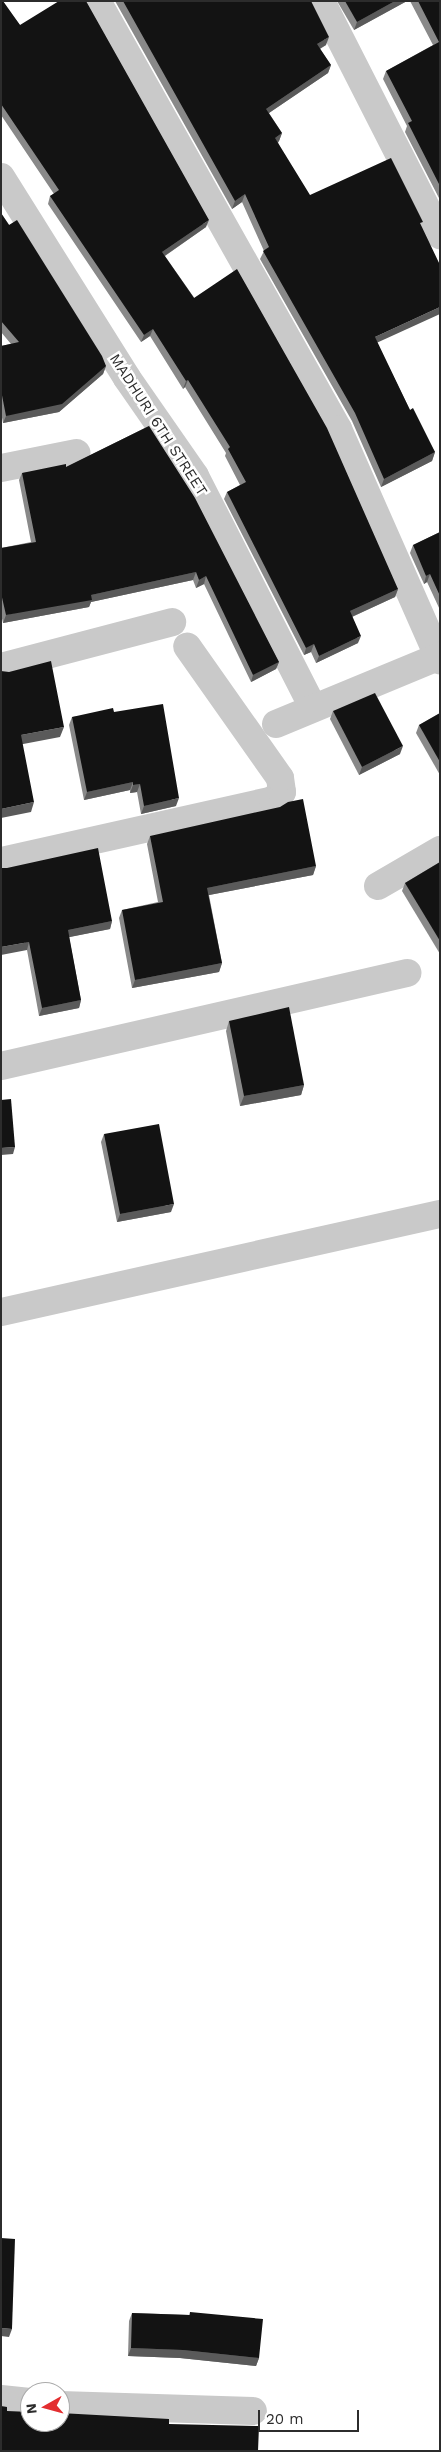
<!DOCTYPE html>
<style>
body{margin:0}
#map{position:relative;width:441px;height:2452px;overflow:hidden;background:#fff;font-family:"Work Sans",sans-serif}
div>[style]{position:absolute}
.minor>*{height:28px;margin:-14px;padding:0 14px;transform-origin:14px;border-radius:14px;background:#c9c9c9}
.wall>*{inset:0;background:#898989}
.shaded-wall>*{inset:0;background:#5a5a5a}
.building>*{inset:0;background:#131313}
span{translate:-50% -50%;white-space:nowrap;text-align:center;line-height:1.15;-webkit-text-stroke:5px #fff;paint-order:stroke}
.street-label{font-size:15px;color:#2c2c2c}
.frame{position:absolute;inset:0;border:2px solid #2c2c2c;pointer-events:none}
.north{position:absolute;left:20px;top:2382px;width:50px;height:50px;box-sizing:border-box;background:#fff;border:1px solid #ababab;border-radius:50%;rotate:263deg;font-size:14px;font-weight:700;line-height:20px;text-align:center;color:#2c2c2c}
.north::after{content:'';display:block;margin:auto;width:18px;height:22px;background:#e32e30;clip-path:polygon(50% 0,100% 100%,50% 72%,0 100%)}
.scale{position:absolute;left:258px;top:2410px;width:101px;height:22px;box-sizing:border-box;border:2px solid #2c2c2c;border-top:0;padding-left:6px;font-size:15px;line-height:18px;white-space:nowrap;color:#2c2c2c;-webkit-text-stroke:4px #fff;paint-order:stroke}
</style>
<div id="map">
<div class="minor">
<div style="left:97px;top:1px;width:491px;rotate:60.6deg"></div>
<div style="left:338px;top:429px;width:253px;rotate:66.2deg"></div>
<div style="left:321px;top:1px;width:263px;rotate:63deg"></div>
<div style="left:1px;top:177px;width:237px;rotate:57.9deg"></div>
<div style="left:127px;top:378px;width:119px;rotate:55.2deg"></div>
<div style="left:195px;top:476px;width:260px;rotate:63deg"></div>
<div style="left:1px;top:468px;width:77px;rotate:-11.2deg"></div>
<div style="left:1px;top:667px;width:177px;rotate:-14.7deg"></div>
<div style="left:276px;top:724px;width:178px;rotate:-22.5deg"></div>
<div style="left:1px;top:861px;width:279px;rotate:-12.6deg"></div>
<div style="left:273px;top:800px;width:12px;rotate:-42deg"></div>
<div style="left:282px;top:792px;width:14px;rotate:-98deg"></div>
<div style="left:280px;top:778px;width:161px;rotate:-125.2deg"></div>
<div style="left:378px;top:886px;width:72px;rotate:-30.1deg"></div>
<div style="left:1px;top:1066px;width:417px;rotate:-12.9deg"></div>
<div style="left:1px;top:1312px;width:450px;rotate:-12.6deg"></div>
<div style="left:1px;top:2399px;width:29px;rotate:6deg"></div>
<div style="left:60px;top:2405px;width:193px;rotate:1.8deg"></div>
</div>
<div class="wall">
<div style="clip-path:polygon(1px 1px,20px 25px,206px 227px,165px 256px,398px 589px,395px 597px,352px 617px,358px 643px,316px 663px,311px 652px,304px 655px,224px 499px,227px 492px,240px 485px,225px 456px,226px 453px,185px 387px,183px 389px,150px 336px,141px 342px,48px 204px,50px 196px,54px 194px,1px 115px)"></div>
<div style="clip-path:polygon(115px 1px,311px 1px,326px 45px,320px 49px,331px 65px,328px 73px,269px 113px,282px 133px,279px 141px,278px 143px,410px 410px,435px 452px,432px 461px,381px 487px,352px 421px,260px 259px,264px 251px,242px 202px,232px 209px)"></div>
<div style="clip-path:polygon(337px 1px,407px 1px,354px 30px)"></div>
<div style="clip-path:polygon(410px 1px,440px 1px,440px 200px,405px 132px,407px 126px,383px 79px,386px 71px,433px 45px)"></div>
<div style="clip-path:polygon(1px 213px,106px 366px,103px 374px,59px 412px,3px 423px,1px 412px,1px 346px,11px 344px,1px 332px)"></div>
<div style="clip-path:polygon(149px 426px,279px 662px,276px 669px,251px 682px,204px 584px,196px 588px,193px 580px,91px 602px,89px 607px,3px 623px,1px 614px,1px 548px,31px 542px,19px 480px,22px 473px,66px 467px)"></div>
<div style="clip-path:polygon(440px 532px,440px 610px,427px 582px,424px 584px,410px 553px,413px 545px)"></div>
<div style="clip-path:polygon(333px 711px,400px 754px,359px 775px,330px 719px)"></div>
<div style="clip-path:polygon(114px 712px,176px 806px,141px 814px,137px 792px,130px 793px,130px 790px,84px 800px,69px 725px,72px 717px)"></div>
<div style="clip-path:polygon(440px 713px,440px 775px,416px 733px,419px 725px)"></div>
<div style="clip-path:polygon(150px 836px,316px 866px,313px 875px,209px 895px,222px 963px,219px 972px,132px 988px,119px 918px,122px 910px,158px 902px,147px 844px)"></div>
<div style="clip-path:polygon(440px 862px,440px 954px,402px 891px,405px 883px)"></div>
<div style="clip-path:polygon(1px 868px,112px 921px,110px 929px,69px 937px,81px 1000px,79px 1008px,39px 1016px,27px 950px)"></div>
<div style="clip-path:polygon(229px 1021px,304px 1085px,301px 1095px,240px 1106px,226px 1031px)"></div>
<div style="clip-path:polygon(104px 1134px,171px 1212px,117px 1222px,101px 1142px)"></div>
<div style="clip-path:polygon(190px 2312px,259px 2358px,256px 2366px,180px 2358px,128px 2356px,129px 2321px,132px 2313px,189px 2315px)"></div>
</div>
<div class="shaded-wall">
<div style="clip-path:polygon(395px 1px,407px 1px,354px 30px,357px 22px)"></div>
<div style="clip-path:polygon(329px 37px,326px 45px,314px 52px,317px 44px)"></div>
<div style="clip-path:polygon(331px 65px,328px 73px,263px 117px,266px 109px)"></div>
<div style="clip-path:polygon(282px 133px,279px 141px,272px 147px,275px 138px)"></div>
<div style="clip-path:polygon(245px 194px,242px 202px,232px 209px,235px 201px)"></div>
<div style="clip-path:polygon(209px 220px,206px 227px,160px 259px,162px 252px)"></div>
<div style="clip-path:polygon(440px 307px,440px 314px,372px 345px,375px 337px)"></div>
<div style="clip-path:polygon(153px 329px,150px 336px,141px 342px,144px 335px)"></div>
<div style="clip-path:polygon(106px 366px,103px 374px,59px 412px,3px 423px,6px 416px)"></div>
<div style="clip-path:polygon(188px 380px,185px 387px,183px 389px,186px 381px)"></div>
<div style="clip-path:polygon(435px 452px,432px 461px,381px 487px,384px 479px)"></div>
<div style="clip-path:polygon(196px 572px,193px 580px,91px 602px,89px 607px,3px 623px,6px 615px,91px 595px)"></div>
<div style="clip-path:polygon(430px 574px,427px 582px,424px 584px,426px 576px)"></div>
<div style="clip-path:polygon(206px 576px,204px 584px,196px 588px,199px 580px)"></div>
<div style="clip-path:polygon(398px 589px,395px 597px,347px 619px,350px 611px)"></div>
<div style="clip-path:polygon(361px 636px,358px 643px,316px 663px,319px 656px)"></div>
<div style="clip-path:polygon(314px 644px,311px 652px,304px 655px,306px 648px)"></div>
<div style="clip-path:polygon(279px 662px,276px 669px,251px 682px,253px 675px)"></div>
<div style="clip-path:polygon(64px 727px,60px 737px,18px 745px,21px 735px)"></div>
<div style="clip-path:polygon(403px 746px,400px 754px,359px 775px,362px 767px)"></div>
<div style="clip-path:polygon(133px 782px,130px 790px,84px 800px,87px 792px)"></div>
<div style="clip-path:polygon(140px 784px,137px 792px,130px 793px,133px 785px)"></div>
<div style="clip-path:polygon(179px 798px,176px 806px,141px 814px,144px 806px)"></div>
<div style="clip-path:polygon(34px 802px,31px 812px,1px 818px,1px 809px)"></div>
<div style="clip-path:polygon(316px 866px,313px 875px,204px 896px,207px 888px)"></div>
<div style="clip-path:polygon(112px 921px,110px 929px,65px 938px,68px 930px)"></div>
<div style="clip-path:polygon(29px 942px,27px 950px,1px 955px,1px 947px)"></div>
<div style="clip-path:polygon(222px 963px,219px 972px,132px 988px,135px 980px)"></div>
<div style="clip-path:polygon(81px 1000px,79px 1008px,39px 1016px,42px 1008px)"></div>
<div style="clip-path:polygon(304px 1085px,301px 1095px,240px 1106px,244px 1096px)"></div>
<div style="clip-path:polygon(15px 1147px,13px 1154px,1px 1155px,1px 1148px)"></div>
<div style="clip-path:polygon(174px 1204px,171px 1212px,117px 1222px,120px 1214px)"></div>
<div style="clip-path:polygon(1px 2328px,12px 2329px,9px 2337px,1px 2336px)"></div>
<div style="clip-path:polygon(131px 2348px,183px 2350px,259px 2358px,256px 2366px,180px 2358px,128px 2356px)"></div>
</div>
<div class="building">
<div style="clip-path:polygon(1px 1px,3px 1px,20px 25px,59px 1px,86px 1px,209px 220px,162px 252px,194px 298px,237px 269px,327px 428px,398px 589px,350px 611px,361px 636px,319px 656px,314px 644px,306px 648px,227px 492px,246px 482px,228px 449px,230px 447px,188px 380px,186px 381px,153px 329px,144px 335px,50px 196px,59px 190px,1px 104px)"></div>
<div style="clip-path:polygon(123px 1px,311px 1px,329px 37px,317px 44px,331px 65px,266px 109px,282px 133px,275px 138px,310px 195px,391px 158px,423px 222px,420px 223px,440px 265px,440px 307px,375px 337px,410px 410px,413px 408px,435px 452px,384px 479px,355px 413px,263px 251px,269px 247px,245px 194px,235px 201px)"></div>
<div style="clip-path:polygon(345px 1px,395px 1px,357px 22px)"></div>
<div style="clip-path:polygon(418px 1px,440px 1px,440px 186px,408px 123px,412px 121px,386px 71px,439px 42px)"></div>
<div style="clip-path:polygon(1px 213px,9px 225px,17px 220px,102px 356px,106px 366px,62px 404px,6px 416px,1px 390px,1px 346px,19px 342px,1px 321px)"></div>
<div style="clip-path:polygon(149px 426px,195px 498px,279px 662px,253px 675px,206px 576px,199px 580px,196px 572px,91px 595px,92px 600px,6px 615px,1px 593px,1px 548px,36px 542px,22px 473px,66px 464px,66px 467px)"></div>
<div style="clip-path:polygon(440px 532px,440px 596px,430px 574px,426px 576px,413px 545px)"></div>
<div style="clip-path:polygon(51px 661px,64px 727px,21px 735px,34px 802px,1px 809px,1px 671px,9px 672px)"></div>
<div style="clip-path:polygon(375px 693px,403px 746px,362px 767px,333px 711px)"></div>
<div style="clip-path:polygon(163px 704px,179px 798px,144px 806px,140px 784px,133px 785px,133px 782px,87px 792px,72px 717px,113px 708px,114px 712px)"></div>
<div style="clip-path:polygon(440px 713px,440px 762px,419px 725px)"></div>
<div style="clip-path:polygon(303px 799px,316px 866px,207px 888px,222px 963px,135px 980px,122px 910px,163px 902px,150px 836px,280px 807px,288px 802px)"></div>
<div style="clip-path:polygon(98px 848px,112px 921px,68px 930px,81px 1000px,42px 1008px,29px 942px,1px 947px,1px 868px,7px 868px)"></div>
<div style="clip-path:polygon(440px 862px,440px 941px,405px 883px)"></div>
<div style="clip-path:polygon(289px 1007px,304px 1085px,244px 1096px,229px 1021px)"></div>
<div style="clip-path:polygon(11px 1099px,15px 1147px,1px 1148px,1px 1100px)"></div>
<div style="clip-path:polygon(159px 1124px,174px 1204px,120px 1214px,104px 1134px)"></div>
<div style="clip-path:polygon(1px 2238px,15px 2239px,12px 2329px,1px 2328px)"></div>
<div style="clip-path:polygon(190px 2312px,263px 2319px,259px 2358px,183px 2350px,131px 2348px,132px 2313px,190px 2315px)"></div>
<div style="clip-path:polygon(1px 2406px,7px 2407px,7px 2411px,30px 2412px,30px 2422px,60px 2422px,60px 2413px,169px 2419px,169px 2424px,259px 2426px,258px 2451px,1px 2451px)"></div>
</div>
<div class="street-label">
<span style="left:158px;top:425px;rotate:57deg">MADHURI 6TH STREET</span>
</div>
<div class="frame"></div>
<div class="north">N</div>
<div class="scale">20 m</div>
</div>
